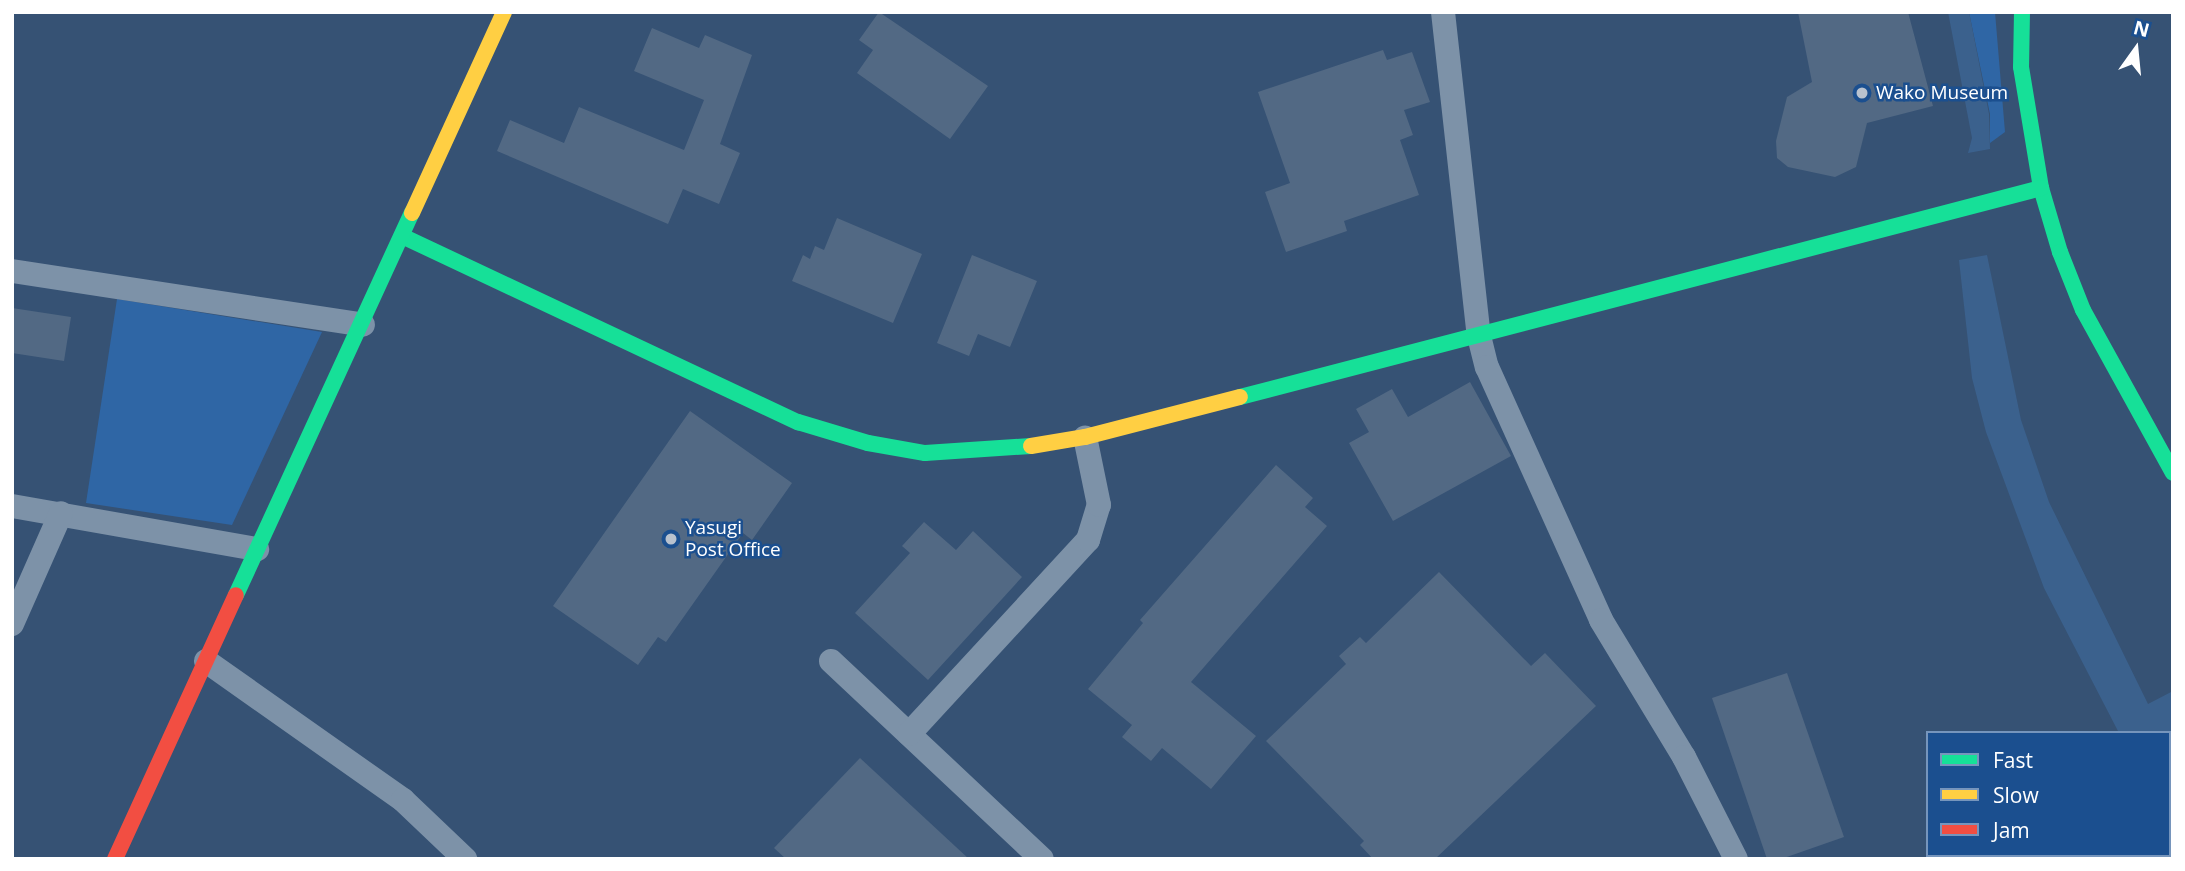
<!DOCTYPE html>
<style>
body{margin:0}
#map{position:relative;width:2185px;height:871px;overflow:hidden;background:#365274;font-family:"Open Sans",sans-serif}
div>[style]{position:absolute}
.green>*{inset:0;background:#2f66a5}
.water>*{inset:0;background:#3b618d}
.building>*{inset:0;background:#526984}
.street>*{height:24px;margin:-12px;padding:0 12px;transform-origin:12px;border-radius:12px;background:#7d92a8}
.fast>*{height:16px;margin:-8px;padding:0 8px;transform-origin:8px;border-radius:8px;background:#16e098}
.slow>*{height:16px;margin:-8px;padding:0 8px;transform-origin:8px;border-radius:8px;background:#ffcf43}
.jam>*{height:16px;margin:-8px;padding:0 8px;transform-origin:8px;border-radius:8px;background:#f24e42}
.dots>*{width:19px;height:19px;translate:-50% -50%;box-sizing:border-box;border:4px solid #1b4f8f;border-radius:50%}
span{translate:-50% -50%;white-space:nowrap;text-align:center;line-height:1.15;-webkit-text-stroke:5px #1b4f8f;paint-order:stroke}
.poi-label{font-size:19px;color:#fff}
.left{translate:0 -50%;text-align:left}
.frame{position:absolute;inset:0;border:14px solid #fff;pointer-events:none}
.legend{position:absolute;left:1926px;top:731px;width:245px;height:126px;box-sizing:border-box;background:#1b4f8f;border:2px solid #7695bc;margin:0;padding:9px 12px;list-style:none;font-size:21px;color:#fff}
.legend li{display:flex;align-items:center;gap:14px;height:35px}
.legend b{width:35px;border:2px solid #7695bc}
.north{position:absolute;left:2101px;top:14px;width:70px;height:70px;-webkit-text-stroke:5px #1b4f8f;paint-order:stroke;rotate:15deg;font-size:19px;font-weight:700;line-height:28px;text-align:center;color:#fff}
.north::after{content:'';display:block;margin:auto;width:24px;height:32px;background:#fff;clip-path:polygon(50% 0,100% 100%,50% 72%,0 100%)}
</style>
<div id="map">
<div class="green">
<div style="clip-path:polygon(1969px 12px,1995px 12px,2005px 132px,1990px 143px,1990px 114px)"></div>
<div style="clip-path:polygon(117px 299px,322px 332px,232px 525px,86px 503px)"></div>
</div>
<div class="water">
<div style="clip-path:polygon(1948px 12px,1969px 12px,1989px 114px,1990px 149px,1968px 153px,1972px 138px)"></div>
<div style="clip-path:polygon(1987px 255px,2021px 420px,2049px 502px,2148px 704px,2173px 691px,2173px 838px,2169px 733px,2119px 733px,2044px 588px,1986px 432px,1972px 378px,1959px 260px)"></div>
</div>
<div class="building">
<div style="clip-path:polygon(879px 12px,988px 86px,950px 139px,857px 73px,873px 50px,859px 40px)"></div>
<div style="clip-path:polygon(1798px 12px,1908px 12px,1933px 106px,1867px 123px,1856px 167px,1835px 177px,1788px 167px,1777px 158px,1776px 141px,1787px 97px,1812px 82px)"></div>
<div style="clip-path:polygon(652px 28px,699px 48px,705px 35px,752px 55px,720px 144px,740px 153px,719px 204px,683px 189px,668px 224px,497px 151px,510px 120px,564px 143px,579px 107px,684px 150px,704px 100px,634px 71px)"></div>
<div style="clip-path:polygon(1383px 50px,1387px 60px,1412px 52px,1430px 102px,1404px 110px,1413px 135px,1400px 140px,1419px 195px,1344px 221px,1347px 231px,1286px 252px,1265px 192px,1290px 183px,1258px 92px)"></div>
<div style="clip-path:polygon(837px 218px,922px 254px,893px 323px,792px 281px,803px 255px,810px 259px,815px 246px,824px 250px)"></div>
<div style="clip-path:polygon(972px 255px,1037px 281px,1010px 347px,978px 334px,969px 356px,937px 343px)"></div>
<div style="clip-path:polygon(12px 308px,71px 317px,64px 361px,12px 353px)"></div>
<div style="clip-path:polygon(1470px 382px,1511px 456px,1393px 521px,1349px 443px,1369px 432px,1356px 409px,1392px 389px,1408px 417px)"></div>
<div style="clip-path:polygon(690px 411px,792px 483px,752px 540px,743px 533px,666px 642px,658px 637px,638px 665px,553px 606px)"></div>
<div style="clip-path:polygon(1276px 465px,1313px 498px,1305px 507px,1327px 526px,1191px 682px,1256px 736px,1211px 789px,1162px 748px,1151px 761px,1122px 737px,1132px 725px,1088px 689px,1143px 623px,1140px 620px)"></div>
<div style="clip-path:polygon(924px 522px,956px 550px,973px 531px,1022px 577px,928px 680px,855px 613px,910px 553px,902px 546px)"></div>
<div style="clip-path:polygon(1439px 572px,1531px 666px,1545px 653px,1596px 706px,1435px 859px,1373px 859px,1360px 845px,1364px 841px,1266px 741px,1346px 664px,1339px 656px,1360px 637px,1366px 643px)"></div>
<div style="clip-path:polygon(1787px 673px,1844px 837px,1781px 859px,1767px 859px,1712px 698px)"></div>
<div style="clip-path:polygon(860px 758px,969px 859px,786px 859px,774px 848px)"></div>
</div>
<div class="street">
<div style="left:1443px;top:12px;width:326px;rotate:83.7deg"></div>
<div style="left:1479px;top:336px;width:32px;rotate:76deg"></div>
<div style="left:1487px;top:367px;width:277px;rotate:65.7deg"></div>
<div style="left:1601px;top:620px;width:160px;rotate:58.8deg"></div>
<div style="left:1684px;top:757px;width:114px;rotate:63deg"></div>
<div style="left:12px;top:271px;width:355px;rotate:8.7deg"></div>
<div style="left:12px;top:506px;width:249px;rotate:10deg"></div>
<div style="left:12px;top:624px;width:121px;rotate:-66.2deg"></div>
<div style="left:206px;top:661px;width:241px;rotate:35.2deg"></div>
<div style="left:403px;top:800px;width:86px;rotate:43.6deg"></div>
<div style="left:831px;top:661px;width:289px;rotate:43.2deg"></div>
<div style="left:909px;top:734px;width:264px;rotate:-47.3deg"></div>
<div style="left:1088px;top:540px;width:37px;rotate:-73deg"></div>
<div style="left:1099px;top:505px;width:69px;rotate:-101.6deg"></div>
</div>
<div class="fast">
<div style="left:2022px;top:12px;width:55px;rotate:91deg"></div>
<div style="left:2021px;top:67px;width:123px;rotate:80.6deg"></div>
<div style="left:2041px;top:188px;width:67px;rotate:73.5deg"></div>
<div style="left:2060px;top:252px;width:62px;rotate:68.4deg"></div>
<div style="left:2083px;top:310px;width:186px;rotate:61.1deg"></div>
<div style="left:402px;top:236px;width:438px;rotate:25.2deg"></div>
<div style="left:798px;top:422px;width:73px;rotate:16.7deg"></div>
<div style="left:868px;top:443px;width:58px;rotate:10deg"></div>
<div style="left:925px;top:453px;width:106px;rotate:-3.8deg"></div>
<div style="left:1240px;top:397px;width:828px;rotate:-14.62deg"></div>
<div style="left:236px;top:595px;width:421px;rotate:-65.3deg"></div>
</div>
<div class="slow">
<div style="left:412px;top:213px;width:221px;rotate:-65.4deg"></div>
<div style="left:1031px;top:446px;width:55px;rotate:-9.5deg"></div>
<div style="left:1085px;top:437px;width:160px;rotate:-14.5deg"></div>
</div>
<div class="jam">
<div style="left:115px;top:859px;width:290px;rotate:-65.4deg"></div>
</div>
<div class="dots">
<div style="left:1862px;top:93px;background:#b9c2ce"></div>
<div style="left:671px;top:539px;background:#b9c2ce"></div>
</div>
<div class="poi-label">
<span class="left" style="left:1876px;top:93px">Wako Museum</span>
<span class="left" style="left:685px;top:539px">Yasugi<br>Post Office</span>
</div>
<div class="frame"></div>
<ul class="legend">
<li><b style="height:9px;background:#16e098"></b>Fast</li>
<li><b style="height:9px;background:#ffcf43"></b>Slow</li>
<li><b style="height:9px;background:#f24e42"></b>Jam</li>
</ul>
<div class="north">N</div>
</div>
